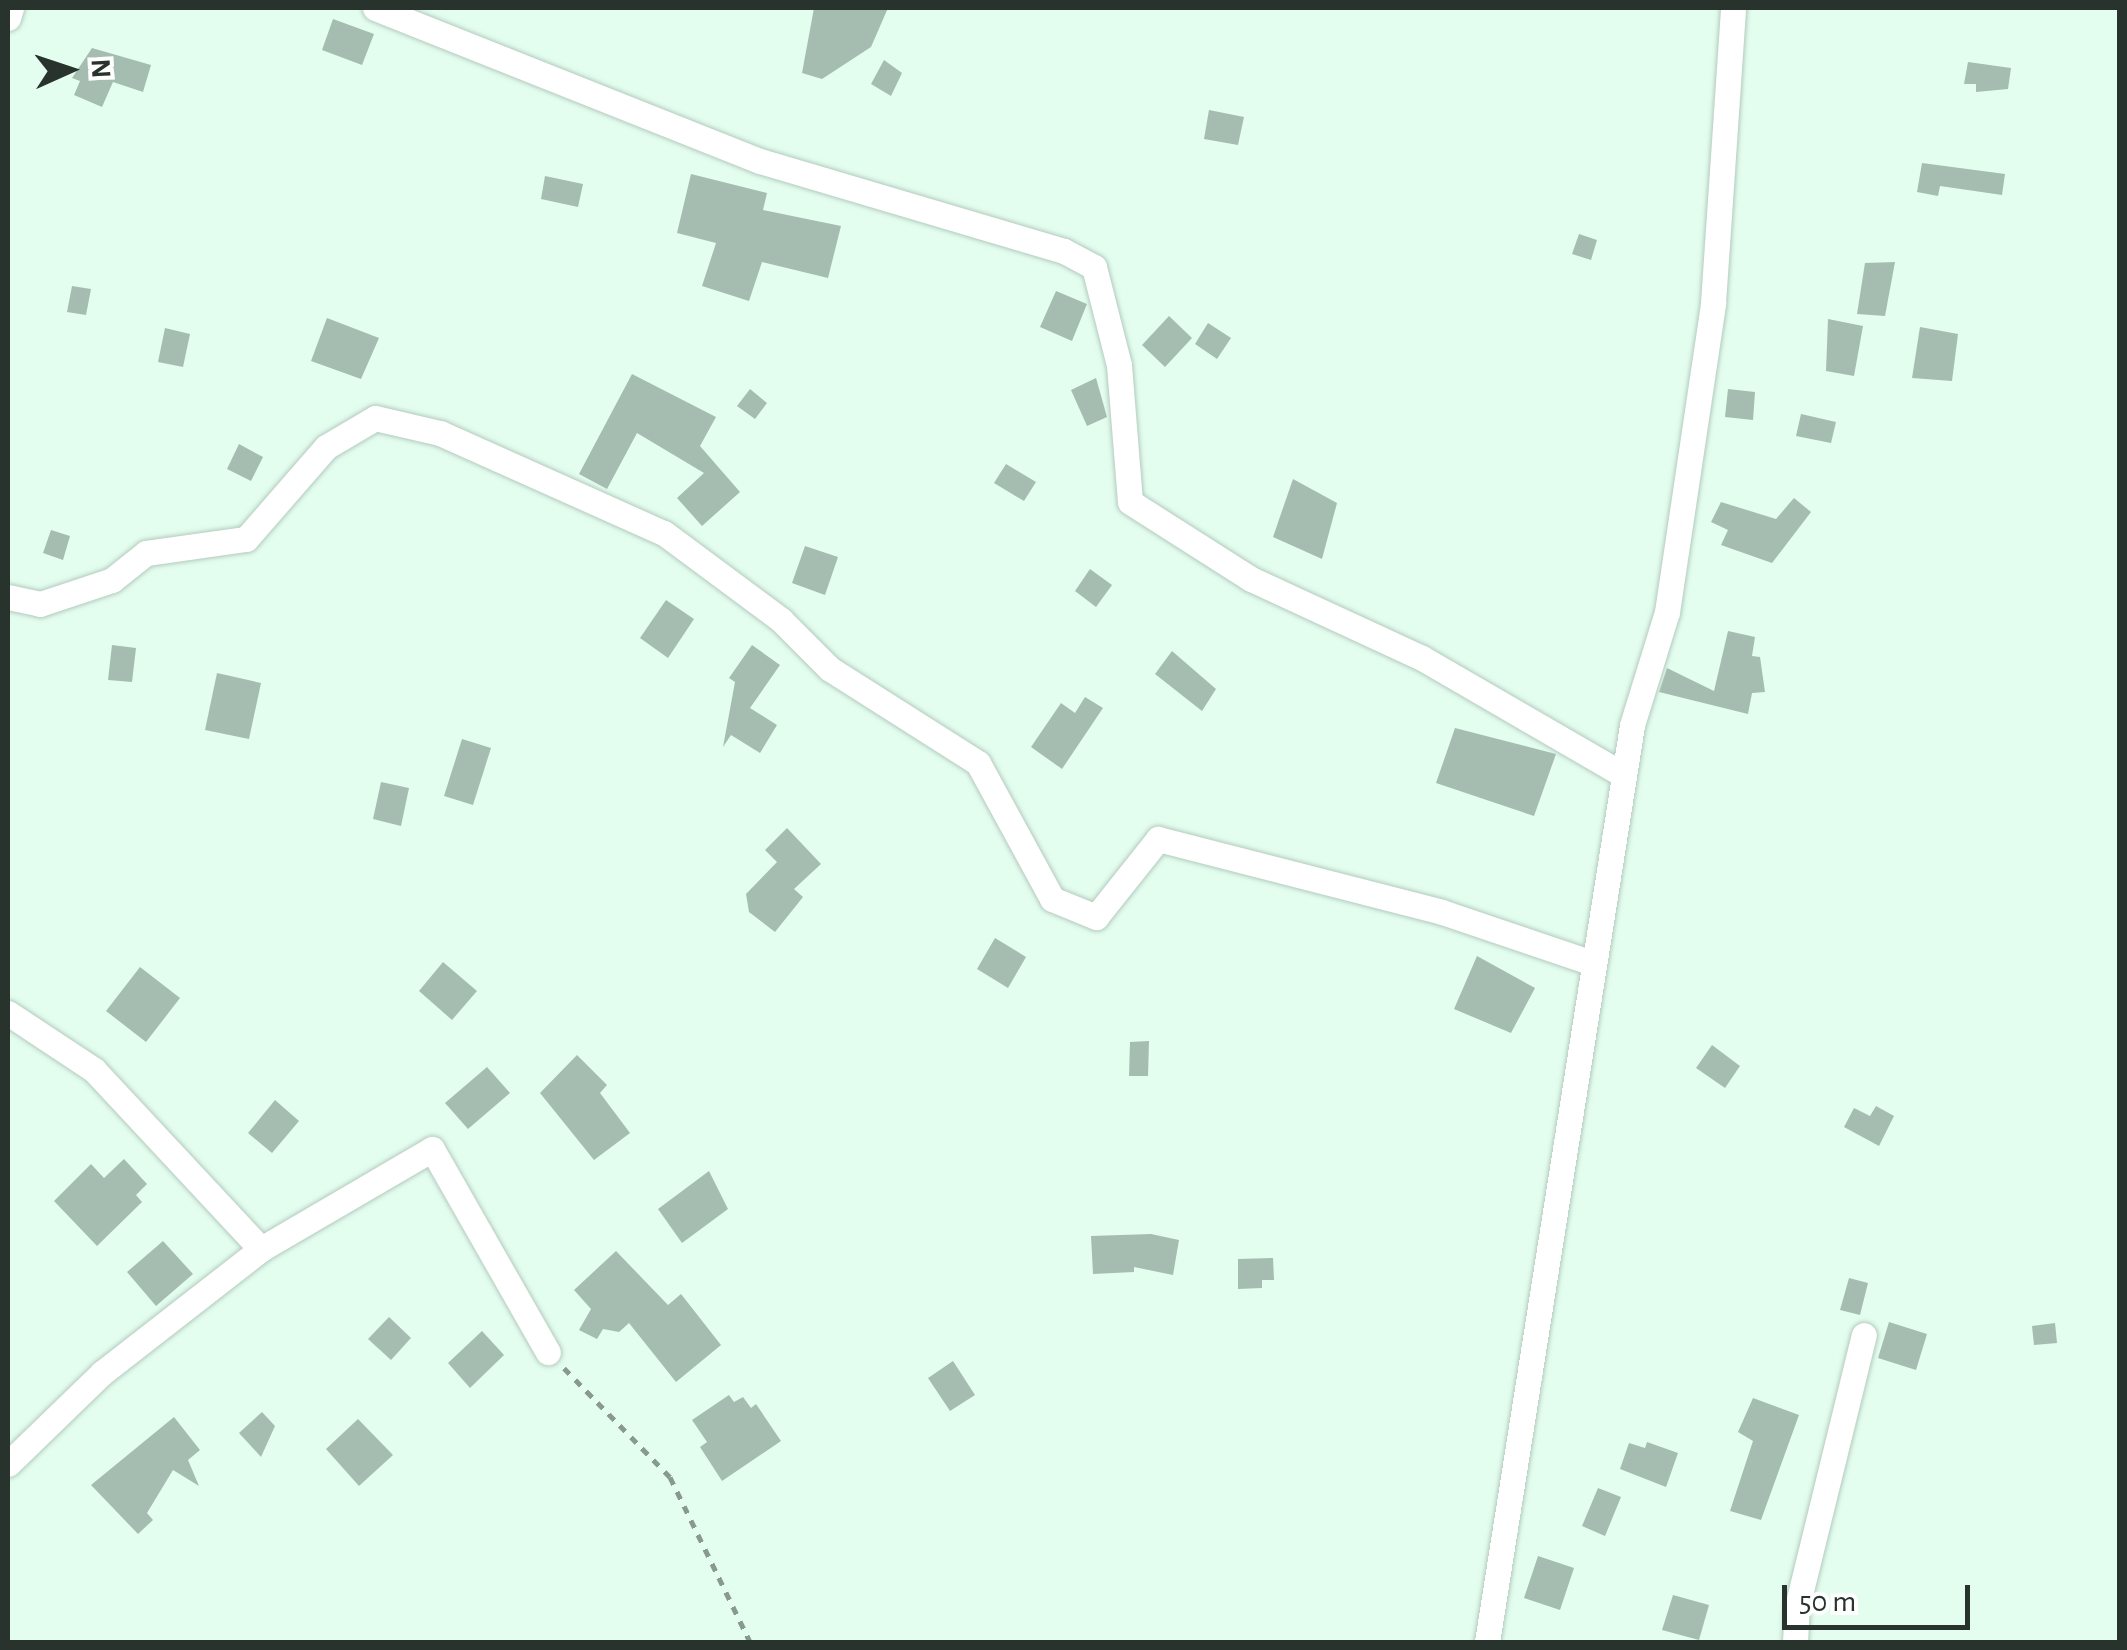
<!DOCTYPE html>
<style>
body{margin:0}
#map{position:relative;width:2127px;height:1650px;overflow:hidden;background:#e3fdef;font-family:"Alegreya Sans",sans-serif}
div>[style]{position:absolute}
.building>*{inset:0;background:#a5bdb0}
.path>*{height:5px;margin-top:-2.5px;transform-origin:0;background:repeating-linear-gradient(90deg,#889a90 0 8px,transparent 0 16px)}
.roads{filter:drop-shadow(0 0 2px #b3cbbe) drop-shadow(0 0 2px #b3cbbe)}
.minor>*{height:25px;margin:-12.5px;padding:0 12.5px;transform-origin:12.5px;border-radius:12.5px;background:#fff}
span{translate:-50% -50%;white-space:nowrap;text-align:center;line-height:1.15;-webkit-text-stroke:8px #fff;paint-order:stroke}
.frame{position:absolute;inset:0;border:10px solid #29332e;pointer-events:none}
.north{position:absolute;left:20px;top:20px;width:100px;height:100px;-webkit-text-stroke:8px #fff;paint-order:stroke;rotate:87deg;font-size:28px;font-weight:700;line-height:40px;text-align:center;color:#29332e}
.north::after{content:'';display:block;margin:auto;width:35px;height:45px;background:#29332e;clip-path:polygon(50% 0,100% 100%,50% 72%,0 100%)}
.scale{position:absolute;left:1782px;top:1585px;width:188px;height:45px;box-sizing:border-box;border:5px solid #29332e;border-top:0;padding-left:12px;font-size:30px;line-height:35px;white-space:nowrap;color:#29332e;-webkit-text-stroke:8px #fff;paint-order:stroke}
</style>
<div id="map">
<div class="building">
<div style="clip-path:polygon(814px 8px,888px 8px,871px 47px,822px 79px,802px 73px)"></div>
<div style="clip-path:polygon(333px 19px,374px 34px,362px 65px,322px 50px)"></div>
<div style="clip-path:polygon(92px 48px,151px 65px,143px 92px,113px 82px,102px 107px,74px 95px,80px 81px,72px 78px)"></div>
<div style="clip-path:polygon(884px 60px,902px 73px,891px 96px,871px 84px)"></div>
<div style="clip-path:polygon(1968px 62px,2011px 68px,2008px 89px,1976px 92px,1976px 84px,1964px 84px)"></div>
<div style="clip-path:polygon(1209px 110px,1244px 117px,1238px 145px,1204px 139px)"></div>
<div style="clip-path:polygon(1922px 163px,2005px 174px,2002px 195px,1940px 186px,1938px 196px,1917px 192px)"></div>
<div style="clip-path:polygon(691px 174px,767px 193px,763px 210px,841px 226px,828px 278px,762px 262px,749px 301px,702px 286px,716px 243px,677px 233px)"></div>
<div style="clip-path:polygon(545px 176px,583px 184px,578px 207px,541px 199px)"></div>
<div style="clip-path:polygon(1579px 234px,1597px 240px,1591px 260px,1572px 254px)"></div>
<div style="clip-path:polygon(1895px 262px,1885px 316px,1857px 314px,1865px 263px)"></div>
<div style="clip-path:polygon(72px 286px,91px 289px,86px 315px,67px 312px)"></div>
<div style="clip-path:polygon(1056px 291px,1087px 304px,1072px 341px,1040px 327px)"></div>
<div style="clip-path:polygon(1169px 316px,1192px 338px,1165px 367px,1142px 345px)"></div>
<div style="clip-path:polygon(327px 318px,379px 338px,361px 379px,311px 361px)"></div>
<div style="clip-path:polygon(1828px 319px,1863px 326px,1854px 376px,1826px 371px)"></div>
<div style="clip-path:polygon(1208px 323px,1231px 338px,1217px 359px,1195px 344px)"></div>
<div style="clip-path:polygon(1920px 327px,1958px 334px,1952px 381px,1912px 378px)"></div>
<div style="clip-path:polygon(165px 328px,190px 334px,183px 367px,158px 362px)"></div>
<div style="clip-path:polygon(632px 374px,716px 417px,700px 446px,740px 492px,702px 526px,677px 498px,704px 473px,637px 433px,607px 489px,579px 474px)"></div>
<div style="clip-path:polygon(1096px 378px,1107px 417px,1087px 426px,1071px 390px)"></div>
<div style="clip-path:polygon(750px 389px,767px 403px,755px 419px,737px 406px)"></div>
<div style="clip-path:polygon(1728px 389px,1755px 392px,1753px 420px,1725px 417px)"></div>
<div style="clip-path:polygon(1801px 414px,1836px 422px,1831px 443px,1796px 436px)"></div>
<div style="clip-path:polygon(239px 444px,263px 457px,251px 481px,227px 469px)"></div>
<div style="clip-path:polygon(1006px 464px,1036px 482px,1024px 501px,994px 483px)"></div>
<div style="clip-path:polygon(1293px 479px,1337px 503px,1322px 559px,1273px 537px)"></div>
<div style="clip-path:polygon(1794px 498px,1811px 512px,1772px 563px,1721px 545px,1728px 530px,1711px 522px,1721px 502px,1776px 519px)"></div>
<div style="clip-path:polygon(51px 530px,70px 536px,63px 560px,43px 553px)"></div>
<div style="clip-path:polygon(805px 546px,838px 557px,825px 595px,792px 583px)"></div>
<div style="clip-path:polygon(1090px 569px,1112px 585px,1096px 607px,1075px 591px)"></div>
<div style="clip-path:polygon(666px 600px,694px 619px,668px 658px,640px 638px)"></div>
<div style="clip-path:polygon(1728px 631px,1755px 637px,1752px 656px,1760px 657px,1765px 692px,1752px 693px,1748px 714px,1659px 692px,1667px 668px,1714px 691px)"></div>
<div style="clip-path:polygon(112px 645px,136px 648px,132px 682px,108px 680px)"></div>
<div style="clip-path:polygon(752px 645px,780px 665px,750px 708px,777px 725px,760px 753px,731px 735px,723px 747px,735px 682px,729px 678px)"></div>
<div style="clip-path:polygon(1172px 651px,1216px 689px,1202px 711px,1155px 674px)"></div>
<div style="clip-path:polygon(217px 673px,261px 683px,249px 739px,205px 730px)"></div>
<div style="clip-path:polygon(1085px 697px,1103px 708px,1062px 769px,1031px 747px,1061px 703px,1075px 713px)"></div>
<div style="clip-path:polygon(1455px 728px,1556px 754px,1534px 816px,1436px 783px)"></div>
<div style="clip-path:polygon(462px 739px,491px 748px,473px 805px,444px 796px)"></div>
<div style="clip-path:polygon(381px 782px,409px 788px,401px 826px,373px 819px)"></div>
<div style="clip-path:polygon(787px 828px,821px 864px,794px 889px,803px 897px,775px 932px,749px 912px,746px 894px,777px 862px,765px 850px)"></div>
<div style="clip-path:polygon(995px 938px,1026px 957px,1008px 988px,977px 969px)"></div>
<div style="clip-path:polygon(1477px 956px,1535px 988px,1511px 1033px,1454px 1009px)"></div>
<div style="clip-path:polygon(443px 962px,477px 991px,452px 1020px,419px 991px)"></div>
<div style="clip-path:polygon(140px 967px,180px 998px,146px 1042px,106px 1011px)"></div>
<div style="clip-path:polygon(1149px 1041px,1148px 1076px,1129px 1076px,1130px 1042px)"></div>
<div style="clip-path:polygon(1712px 1045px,1740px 1066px,1725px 1088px,1696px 1068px)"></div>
<div style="clip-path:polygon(577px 1055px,607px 1085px,600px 1093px,630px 1133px,594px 1160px,540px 1093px)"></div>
<div style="clip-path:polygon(487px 1067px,510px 1093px,468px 1129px,445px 1103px)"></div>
<div style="clip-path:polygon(275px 1100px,299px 1121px,272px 1153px,248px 1133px)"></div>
<div style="clip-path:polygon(1876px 1106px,1894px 1116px,1879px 1146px,1844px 1127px,1854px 1108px,1870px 1116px)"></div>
<div style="clip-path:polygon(124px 1159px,147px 1184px,136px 1195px,142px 1202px,97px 1246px,54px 1201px,91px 1164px,104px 1178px)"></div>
<div style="clip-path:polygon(709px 1171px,728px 1209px,682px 1243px,658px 1209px)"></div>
<div style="clip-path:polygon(1151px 1234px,1179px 1240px,1173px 1275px,1134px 1267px,1134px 1272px,1093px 1274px,1091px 1236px)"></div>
<div style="clip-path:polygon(163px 1241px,193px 1274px,156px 1306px,127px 1272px)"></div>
<div style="clip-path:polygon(616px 1251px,668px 1305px,681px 1294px,721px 1345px,676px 1382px,629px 1323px,619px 1332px,603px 1329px,597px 1339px,579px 1330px,591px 1309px,574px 1290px)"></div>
<div style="clip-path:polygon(1273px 1258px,1274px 1280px,1262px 1280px,1262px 1288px,1238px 1289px,1238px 1259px)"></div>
<div style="clip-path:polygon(1849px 1278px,1868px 1283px,1860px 1315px,1840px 1310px)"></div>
<div style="clip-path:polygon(389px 1317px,411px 1338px,391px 1360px,368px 1339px)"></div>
<div style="clip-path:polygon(1889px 1322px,1927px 1334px,1916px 1370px,1878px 1358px)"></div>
<div style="clip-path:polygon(2055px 1323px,2057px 1343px,2034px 1345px,2032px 1326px)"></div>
<div style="clip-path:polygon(482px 1331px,504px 1355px,470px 1388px,448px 1363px)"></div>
<div style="clip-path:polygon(953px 1361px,975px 1395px,950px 1411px,928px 1378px)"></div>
<div style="clip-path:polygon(729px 1395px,734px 1402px,743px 1397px,751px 1408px,756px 1404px,781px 1441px,722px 1481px,700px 1447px,707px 1442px,692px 1420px)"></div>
<div style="clip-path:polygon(1753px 1398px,1799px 1415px,1761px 1520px,1730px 1511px,1753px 1441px,1738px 1432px)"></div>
<div style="clip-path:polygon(262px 1412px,275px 1426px,261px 1457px,239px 1433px)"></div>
<div style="clip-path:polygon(174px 1417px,200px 1450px,188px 1460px,199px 1486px,173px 1470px,147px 1513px,153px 1520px,138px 1534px,91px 1485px)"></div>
<div style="clip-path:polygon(358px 1419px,393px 1455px,359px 1486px,326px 1449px)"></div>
<div style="clip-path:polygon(1647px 1442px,1678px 1453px,1666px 1487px,1620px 1469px,1629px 1443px,1645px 1448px)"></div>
<div style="clip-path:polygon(1598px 1488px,1621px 1497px,1605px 1536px,1582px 1526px)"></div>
<div style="clip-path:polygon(1538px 1556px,1574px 1568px,1560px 1610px,1524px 1598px)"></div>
<div style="clip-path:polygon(1673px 1595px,1709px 1605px,1699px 1640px,1662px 1630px)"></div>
</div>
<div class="path">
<div style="left:564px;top:1368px;width:152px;rotate:45.8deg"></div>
<div style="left:670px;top:1477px;width:183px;rotate:64.1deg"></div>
</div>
<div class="roads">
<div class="minor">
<div style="left:375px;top:8px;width:414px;rotate:21.7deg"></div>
<div style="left:760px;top:161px;width:317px;rotate:16.5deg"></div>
<div style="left:1064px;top:251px;width:34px;rotate:28deg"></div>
<div style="left:1094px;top:267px;width:101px;rotate:75.7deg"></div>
<div style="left:1119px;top:365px;width:137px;rotate:85.4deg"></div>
<div style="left:1130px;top:502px;width:143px;rotate:32.5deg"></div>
<div style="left:1251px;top:579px;width:188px;rotate:24.8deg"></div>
<div style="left:1422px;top:658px;width:233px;rotate:30.1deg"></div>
<div style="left:8px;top:18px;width:10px;rotate:-73deg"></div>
<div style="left:8px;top:597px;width:33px;rotate:12deg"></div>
<div style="left:40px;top:604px;width:76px;rotate:-18.4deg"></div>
<div style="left:112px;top:580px;width:43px;rotate:-38.5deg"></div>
<div style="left:146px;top:553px;width:101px;rotate:-8deg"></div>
<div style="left:246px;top:539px;width:122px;rotate:-49deg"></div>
<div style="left:326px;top:447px;width:57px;rotate:-30.6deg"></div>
<div style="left:375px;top:418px;width:67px;rotate:13deg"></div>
<div style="left:440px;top:433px;width:245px;rotate:24.1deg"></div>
<div style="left:664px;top:533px;width:146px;rotate:36.6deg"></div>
<div style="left:781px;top:620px;width:69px;rotate:45deg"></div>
<div style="left:830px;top:669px;width:175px;rotate:32.4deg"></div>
<div style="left:978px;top:763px;width:155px;rotate:61.4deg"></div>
<div style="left:1052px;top:899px;width:48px;rotate:22.2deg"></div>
<div style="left:1096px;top:917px;width:100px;rotate:-51.5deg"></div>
<div style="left:1158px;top:839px;width:293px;rotate:14.4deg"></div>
<div style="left:1442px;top:912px;width:159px;rotate:18.7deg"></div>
<div style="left:8px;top:1013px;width:103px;rotate:33.5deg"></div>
<div style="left:94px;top:1070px;width:245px;rotate:47deg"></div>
<div style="left:261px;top:1249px;width:198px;rotate:-30.3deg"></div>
<div style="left:432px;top:1149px;width:234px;rotate:60.3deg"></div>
<div style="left:8px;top:1464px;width:131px;rotate:-44.1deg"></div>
<div style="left:102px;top:1373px;width:202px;rotate:-37.9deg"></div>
<div style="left:1487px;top:1642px;width:928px;rotate:-81.01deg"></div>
<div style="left:1632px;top:725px;width:118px;rotate:-72.8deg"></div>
<div style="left:1667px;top:612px;width:312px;rotate:-81.5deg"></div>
<div style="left:1713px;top:303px;width:296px;rotate:-86.1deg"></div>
<div style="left:1795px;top:1642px;width:35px;rotate:-87deg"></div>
<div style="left:1797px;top:1607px;width:280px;rotate:-76.2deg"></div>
</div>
</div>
<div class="frame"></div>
<div class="north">N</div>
<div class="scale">50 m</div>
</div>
